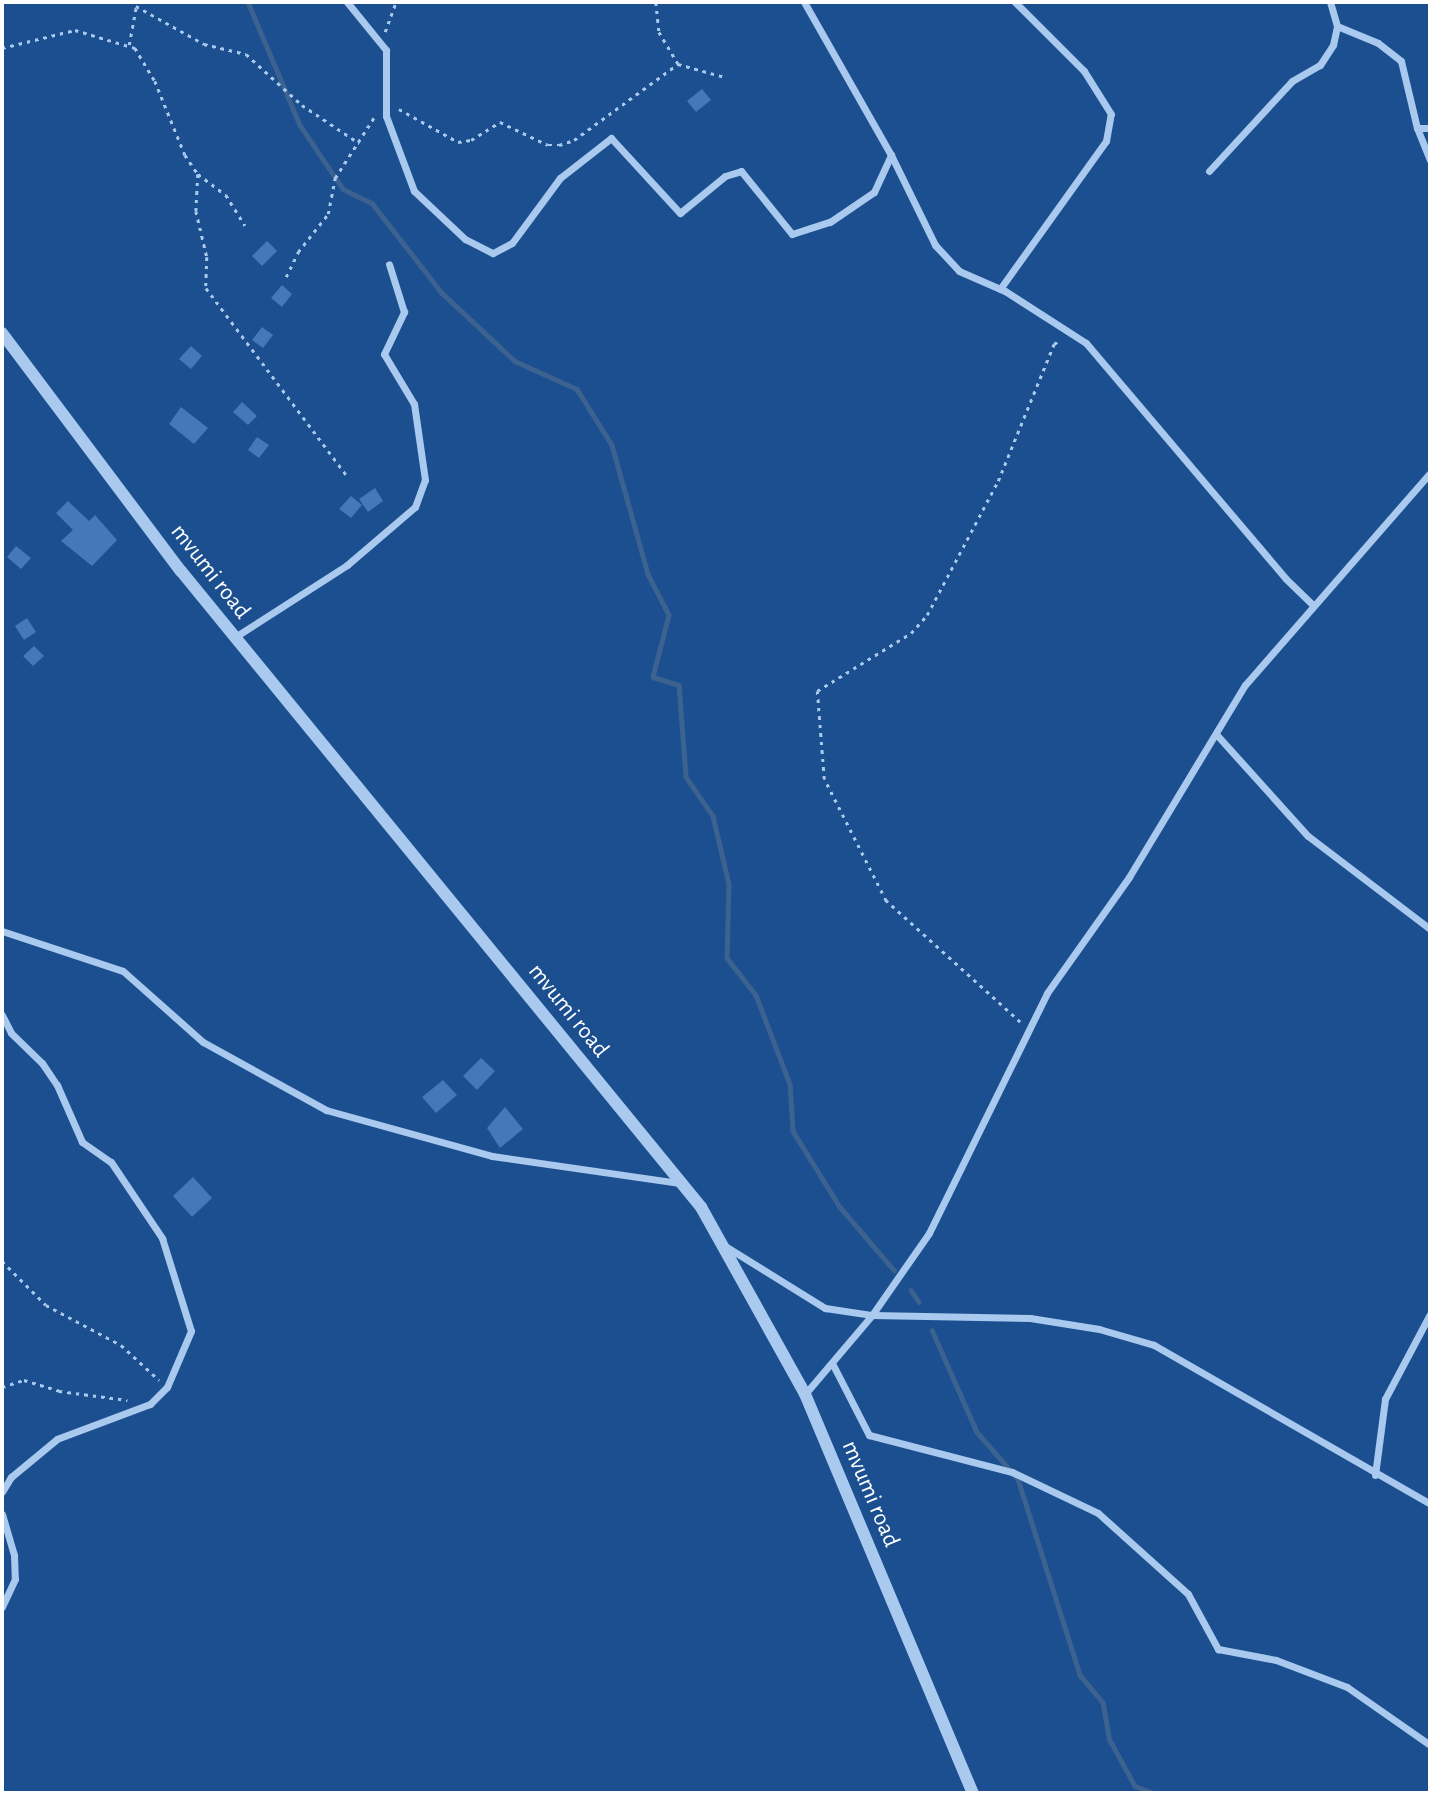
<!DOCTYPE html>
<style>
body{margin:0}
#map{position:relative;width:1432px;height:1795px;overflow:hidden;background:#1b4f8f;font-family:"Alegreya Sans",sans-serif}
div>[style]{position:absolute}
.stream>*{height:4.5px;margin:-2.25px;padding:0 2.25px;transform-origin:2.25px;border-radius:2.25px;background:#3c6290}
.building>*{inset:0;background:#4478b7}
.path>*{height:2.5px;margin-top:-1.25px;transform-origin:0;background:repeating-linear-gradient(90deg,#a9c9ee 0 3.5px,transparent 0 8.5px)}
.minor>*{height:7px;margin:-3.5px;padding:0 3.5px;transform-origin:3.5px;border-radius:3.5px;background:#a9c9ee}
.tertiary>*{height:12px;margin:-6px;padding:0 6px;transform-origin:6px;border-radius:6px;background:#a9c9ee}
span{translate:-50% -50%;white-space:nowrap;text-align:center;line-height:1.15;-webkit-text-stroke:5px #1b4f8f;paint-order:stroke}
.street-label{font-size:24px;color:#fff}
.frame{position:absolute;inset:0;border:4px solid #fff;pointer-events:none}
</style>
<div id="map">
<div class="stream">
<div style="left:248px;top:2px;width:134px;rotate:67.1deg"></div>
<div style="left:300px;top:125px;width:77px;rotate:56.1deg"></div>
<div style="left:343px;top:189px;width:32px;rotate:26deg"></div>
<div style="left:372px;top:203px;width:114px;rotate:52.1deg"></div>
<div style="left:442px;top:293px;width:100px;rotate:43deg"></div>
<div style="left:515px;top:361px;width:68px;rotate:24.3deg"></div>
<div style="left:577px;top:389px;width:66px;rotate:58deg"></div>
<div style="left:612px;top:445px;width:134px;rotate:74.4deg"></div>
<div style="left:648px;top:574px;width:46px;rotate:62.9deg"></div>
<div style="left:669px;top:615px;width:64px;rotate:104.5deg"></div>
<div style="left:653px;top:677px;width:27px;rotate:17deg"></div>
<div style="left:679px;top:685px;width:92px;rotate:85.6deg"></div>
<div style="left:686px;top:777px;width:47px;rotate:55.3deg"></div>
<div style="left:713px;top:816px;width:70px;rotate:76.8deg"></div>
<div style="left:729px;top:884px;width:74px;rotate:91.5deg"></div>
<div style="left:727px;top:958px;width:47px;rotate:51.9deg"></div>
<div style="left:756px;top:995px;width:95px;rotate:69.1deg"></div>
<div style="left:790px;top:1084px;width:47px;rotate:86.3deg"></div>
<div style="left:793px;top:1131px;width:89px;rotate:58.3deg"></div>
<div style="left:840px;top:1207px;width:83px;rotate:49.4deg"></div>
<div style="left:911px;top:1290px;width:14px;rotate:56deg"></div>
<div style="left:932px;top:1330px;width:111px;rotate:66.2deg"></div>
<div style="left:977px;top:1432px;width:62px;rotate:48.9deg"></div>
<div style="left:1018px;top:1479px;width:206px;rotate:72.4deg"></div>
<div style="left:1080px;top:1675px;width:35px;rotate:50deg"></div>
<div style="left:1103px;top:1702px;width:39px;rotate:80deg"></div>
<div style="left:1110px;top:1740px;width:52px;rotate:61.5deg"></div>
<div style="left:1135px;top:1786px;width:20px;rotate:20deg"></div>
</div>
<div class="building">
<div style="clip-path:polygon(702px 89px,711px 100px,696px 112px,687px 101px)"></div>
<div style="clip-path:polygon(267px 241px,277px 251px,262px 266px,252px 256px)"></div>
<div style="clip-path:polygon(282px 285px,292px 294px,282px 307px,271px 298px)"></div>
<div style="clip-path:polygon(262px 327px,273px 335px,263px 348px,252px 340px)"></div>
<div style="clip-path:polygon(191px 346px,202px 356px,191px 369px,179px 359px)"></div>
<div style="clip-path:polygon(242px 402px,257px 416px,248px 425px,233px 412px)"></div>
<div style="clip-path:polygon(181px 407px,208px 428px,194px 444px,169px 424px)"></div>
<div style="clip-path:polygon(257px 437px,269px 445px,259px 458px,248px 450px)"></div>
<div style="clip-path:polygon(375px 488px,383px 501px,368px 512px,359px 499px)"></div>
<div style="clip-path:polygon(351px 496px,362px 505px,351px 518px,339px 509px)"></div>
<div style="clip-path:polygon(68px 501px,89px 521px,95px 515px,117px 540px,92px 566px,61px 541px,73px 530px,56px 513px)"></div>
<div style="clip-path:polygon(16px 546px,31px 558px,21px 569px,7px 557px)"></div>
<div style="clip-path:polygon(27px 618px,36px 632px,24px 640px,15px 626px)"></div>
<div style="clip-path:polygon(34px 646px,44px 656px,33px 666px,23px 656px)"></div>
<div style="clip-path:polygon(481px 1058px,495px 1071px,477px 1090px,463px 1076px)"></div>
<div style="clip-path:polygon(443px 1080px,457px 1095px,436px 1113px,422px 1097px)"></div>
<div style="clip-path:polygon(505px 1107px,523px 1129px,500px 1148px,487px 1128px)"></div>
<div style="clip-path:polygon(193px 1177px,212px 1198px,192px 1217px,173px 1196px)"></div>
</div>
<div class="path">
<div style="left:656px;top:2px;width:30px;rotate:84deg"></div>
<div style="left:659px;top:32px;width:37px;rotate:59deg"></div>
<div style="left:678px;top:64px;width:49px;rotate:15.5deg"></div>
<div style="left:136px;top:6px;width:78px;rotate:29.2deg"></div>
<div style="left:204px;top:44px;width:43px;rotate:13.4deg"></div>
<div style="left:246px;top:54px;width:76px;rotate:42.3deg"></div>
<div style="left:302px;top:105px;width:69px;rotate:33.7deg"></div>
<div style="left:385px;top:32px;width:32px;rotate:-70deg"></div>
<div style="left:129px;top:45px;width:44px;rotate:-79.5deg"></div>
<div style="left:2px;top:48px;width:75px;rotate:-13.9deg"></div>
<div style="left:75px;top:30px;width:63px;rotate:16.7deg"></div>
<div style="left:135px;top:48px;width:39px;rotate:59deg"></div>
<div style="left:155px;top:81px;width:80px;rotate:67.9deg"></div>
<div style="left:185px;top:155px;width:23px;rotate:56deg"></div>
<div style="left:198px;top:174px;width:35px;rotate:37deg"></div>
<div style="left:226px;top:195px;width:36px;rotate:58deg"></div>
<div style="left:399px;top:109px;width:68px;rotate:29.2deg"></div>
<div style="left:458px;top:142px;width:13px;rotate:-9deg"></div>
<div style="left:471px;top:140px;width:34px;rotate:-32deg"></div>
<div style="left:500px;top:122px;width:53px;rotate:25.6deg"></div>
<div style="left:548px;top:145px;width:11px"></div>
<div style="left:559px;top:145px;width:16px;rotate:-18deg"></div>
<div style="left:574px;top:140px;width:129px;rotate:-36.2deg"></div>
<div style="left:198px;top:174px;width:37px;rotate:93deg"></div>
<div style="left:196px;top:211px;width:47px;rotate:76.6deg"></div>
<div style="left:207px;top:257px;width:31px;rotate:92deg"></div>
<div style="left:206px;top:288px;width:236px;rotate:53.1deg"></div>
<div style="left:286px;top:277px;width:28px;rotate:-64deg"></div>
<div style="left:298px;top:252px;width:48px;rotate:-51.7deg"></div>
<div style="left:328px;top:214px;width:37px;rotate:-79deg"></div>
<div style="left:335px;top:178px;width:74px;rotate:-57.2deg"></div>
<div style="left:1020px;top:1022px;width:181px;rotate:-137.9deg"></div>
<div style="left:886px;top:901px;width:137px;rotate:-116.9deg"></div>
<div style="left:824px;top:779px;width:88px;rotate:-94.5deg"></div>
<div style="left:817px;top:691px;width:110px;rotate:-31.7deg"></div>
<div style="left:911px;top:633px;width:24px;rotate:-48deg"></div>
<div style="left:927px;top:615px;width:152px;rotate:-62.1deg"></div>
<div style="left:998px;top:481px;width:148px;rotate:-67.8deg"></div>
<div style="left:1054px;top:344px;width:7px;rotate:-34deg"></div>
<div style="left:2px;top:1261px;width:62px;rotate:45deg"></div>
<div style="left:46px;top:1305px;width:85px;rotate:28.1deg"></div>
<div style="left:121px;top:1345px;width:52px;rotate:42.6deg"></div>
<div style="left:2px;top:1387px;width:23px;rotate:-18deg"></div>
<div style="left:24px;top:1380px;width:37px;rotate:17deg"></div>
<div style="left:59px;top:1391px;width:69px;rotate:7.5deg"></div>
</div>
<div class="minor">
<div style="left:347px;top:2px;width:62px;rotate:50.9deg"></div>
<div style="left:386px;top:50px;width:66px;rotate:90deg"></div>
<div style="left:386px;top:116px;width:80px;rotate:69.5deg"></div>
<div style="left:414px;top:191px;width:70px;rotate:43.3deg"></div>
<div style="left:465px;top:239px;width:31px;rotate:27deg"></div>
<div style="left:493px;top:253px;width:21px;rotate:-28deg"></div>
<div style="left:512px;top:243px;width:81px;rotate:-53.6deg"></div>
<div style="left:560px;top:178px;width:65px;rotate:-38.1deg"></div>
<div style="left:611px;top:138px;width:102px;rotate:47.4deg"></div>
<div style="left:680px;top:213px;width:58px;rotate:-39.4deg"></div>
<div style="left:725px;top:176px;width:17px;rotate:-17deg"></div>
<div style="left:741px;top:171px;width:81px;rotate:51deg"></div>
<div style="left:792px;top:234px;width:40px;rotate:-18deg"></div>
<div style="left:830px;top:222px;width:53px;rotate:-34.3deg"></div>
<div style="left:874px;top:192px;width:41px;rotate:-65.3deg"></div>
<div style="left:891px;top:155px;width:176px;rotate:-119.6deg"></div>
<div style="left:1337px;top:26px;width:44px;rotate:22.5deg"></div>
<div style="left:1378px;top:43px;width:29px;rotate:38deg"></div>
<div style="left:1401px;top:61px;width:69px;rotate:76.6deg"></div>
<div style="left:1417px;top:128px;width:35px;rotate:68deg"></div>
<div style="left:1417px;top:128px;width:13px"></div>
<div style="left:891px;top:155px;width:100px;rotate:63.9deg"></div>
<div style="left:935px;top:245px;width:35px;rotate:47deg"></div>
<div style="left:959px;top:271px;width:50px;rotate:23.5deg"></div>
<div style="left:1005px;top:291px;width:96px;rotate:32.7deg"></div>
<div style="left:1086px;top:343px;width:309px;rotate:49.7deg"></div>
<div style="left:1286px;top:579px;width:36px;rotate:44deg"></div>
<div style="left:1209px;top:171px;width:122px;rotate:-47.3deg"></div>
<div style="left:1292px;top:81px;width:32px;rotate:-30deg"></div>
<div style="left:1320px;top:65px;width:24px;rotate:-57deg"></div>
<div style="left:1333px;top:45px;width:19px;rotate:-78deg"></div>
<div style="left:1337px;top:26px;width:25px;rotate:-106deg"></div>
<div style="left:1000px;top:289px;width:182px;rotate:-54.4deg"></div>
<div style="left:1106px;top:141px;width:27px;rotate:-80deg"></div>
<div style="left:1111px;top:114px;width:51px;rotate:-122.1deg"></div>
<div style="left:1084px;top:71px;width:98px;rotate:-135deg"></div>
<div style="left:235px;top:637px;width:133px;rotate:-32.7deg"></div>
<div style="left:347px;top:565px;width:89px;rotate:-40.5deg"></div>
<div style="left:415px;top:507px;width:29px;rotate:-70deg"></div>
<div style="left:425px;top:480px;width:77px;rotate:-98.2deg"></div>
<div style="left:414px;top:404px;width:58px;rotate:-121deg"></div>
<div style="left:384px;top:354px;width:47px;rotate:-64.5deg"></div>
<div style="left:404px;top:312px;width:50px;rotate:-107.4deg"></div>
<div style="left:1216px;top:734px;width:137px;rotate:48deg"></div>
<div style="left:1308px;top:836px;width:153px;rotate:37.3deg"></div>
<div style="left:2px;top:931px;width:127px;rotate:18.3deg"></div>
<div style="left:123px;top:971px;width:107px;rotate:41.6deg"></div>
<div style="left:203px;top:1042px;width:141px;rotate:28.9deg"></div>
<div style="left:326px;top:1110px;width:172px;rotate:15.5deg"></div>
<div style="left:492px;top:1156px;width:190px;rotate:8.2deg"></div>
<div style="left:2px;top:1015px;width:20px;rotate:63deg"></div>
<div style="left:11px;top:1033px;width:43px;rotate:44.1deg"></div>
<div style="left:42px;top:1063px;width:27px;rotate:56deg"></div>
<div style="left:57px;top:1085px;width:62px;rotate:66.3deg"></div>
<div style="left:82px;top:1142px;width:35px;rotate:35deg"></div>
<div style="left:111px;top:1162px;width:92px;rotate:56.1deg"></div>
<div style="left:162px;top:1238px;width:97px;rotate:72.7deg"></div>
<div style="left:191px;top:1331px;width:61px;rotate:113.2deg"></div>
<div style="left:167px;top:1387px;width:24px;rotate:135deg"></div>
<div style="left:150px;top:1404px;width:99px;rotate:159.4deg"></div>
<div style="left:57px;top:1439px;width:60px;rotate:140.4deg"></div>
<div style="left:11px;top:1477px;width:17px;rotate:121deg"></div>
<div style="left:725px;top:1246px;width:118px;rotate:31.8deg"></div>
<div style="left:825px;top:1308px;width:48px;rotate:8.5deg"></div>
<div style="left:872px;top:1315px;width:158px;rotate:1.1deg"></div>
<div style="left:1030px;top:1318px;width:70px;rotate:9.1deg"></div>
<div style="left:1099px;top:1329px;width:57px;rotate:16.2deg"></div>
<div style="left:1154px;top:1345px;width:319px;rotate:29.9deg"></div>
<div style="left:832px;top:1363px;width:81px;rotate:62.8deg"></div>
<div style="left:869px;top:1435px;width:148px;rotate:14.5deg"></div>
<div style="left:1012px;top:1472px;width:95px;rotate:25.5deg"></div>
<div style="left:1098px;top:1513px;width:121px;rotate:42deg"></div>
<div style="left:1188px;top:1594px;width:63px;rotate:61.4deg"></div>
<div style="left:1218px;top:1649px;width:59px;rotate:10.7deg"></div>
<div style="left:1276px;top:1660px;width:76px;rotate:20.8deg"></div>
<div style="left:1347px;top:1687px;width:101px;rotate:34.9deg"></div>
<div style="left:805px;top:1394px;width:104px;rotate:-49.7deg"></div>
<div style="left:872px;top:1315px;width:100px;rotate:-55.2deg"></div>
<div style="left:929px;top:1233px;width:267px;rotate:-63.8deg"></div>
<div style="left:1047px;top:993px;width:142px;rotate:-54.7deg"></div>
<div style="left:1129px;top:877px;width:224px;rotate:-58.9deg"></div>
<div style="left:1245px;top:685px;width:281px;rotate:-48.9deg"></div>
<div style="left:1375px;top:1475px;width:77px;rotate:-82.5deg"></div>
<div style="left:1385px;top:1399px;width:96px;rotate:-62.1deg"></div>
<div style="left:2px;top:1514px;width:43px;rotate:73.7deg"></div>
<div style="left:14px;top:1555px;width:24px;rotate:88deg"></div>
<div style="left:15px;top:1579px;width:31px;rotate:115deg"></div>
</div>
<div class="tertiary">
<div style="left:2px;top:333px;width:298px;rotate:53.1deg"></div>
<div style="left:181px;top:571px;width:822px;rotate:50.73deg"></div>
<div style="left:701px;top:1207px;width:214px;rotate:60.9deg"></div>
<div style="left:805px;top:1394px;width:433px;rotate:67.2deg"></div>
</div>
<div class="street-label">
<span style="left:210px;top:572px;rotate:52deg">mvumi road</span>
<span style="left:568px;top:1011px;rotate:51deg">mvumi road</span>
<span style="left:870px;top:1494px;rotate:67deg">mvumi road</span>
</div>
<div class="frame"></div>
</div>
